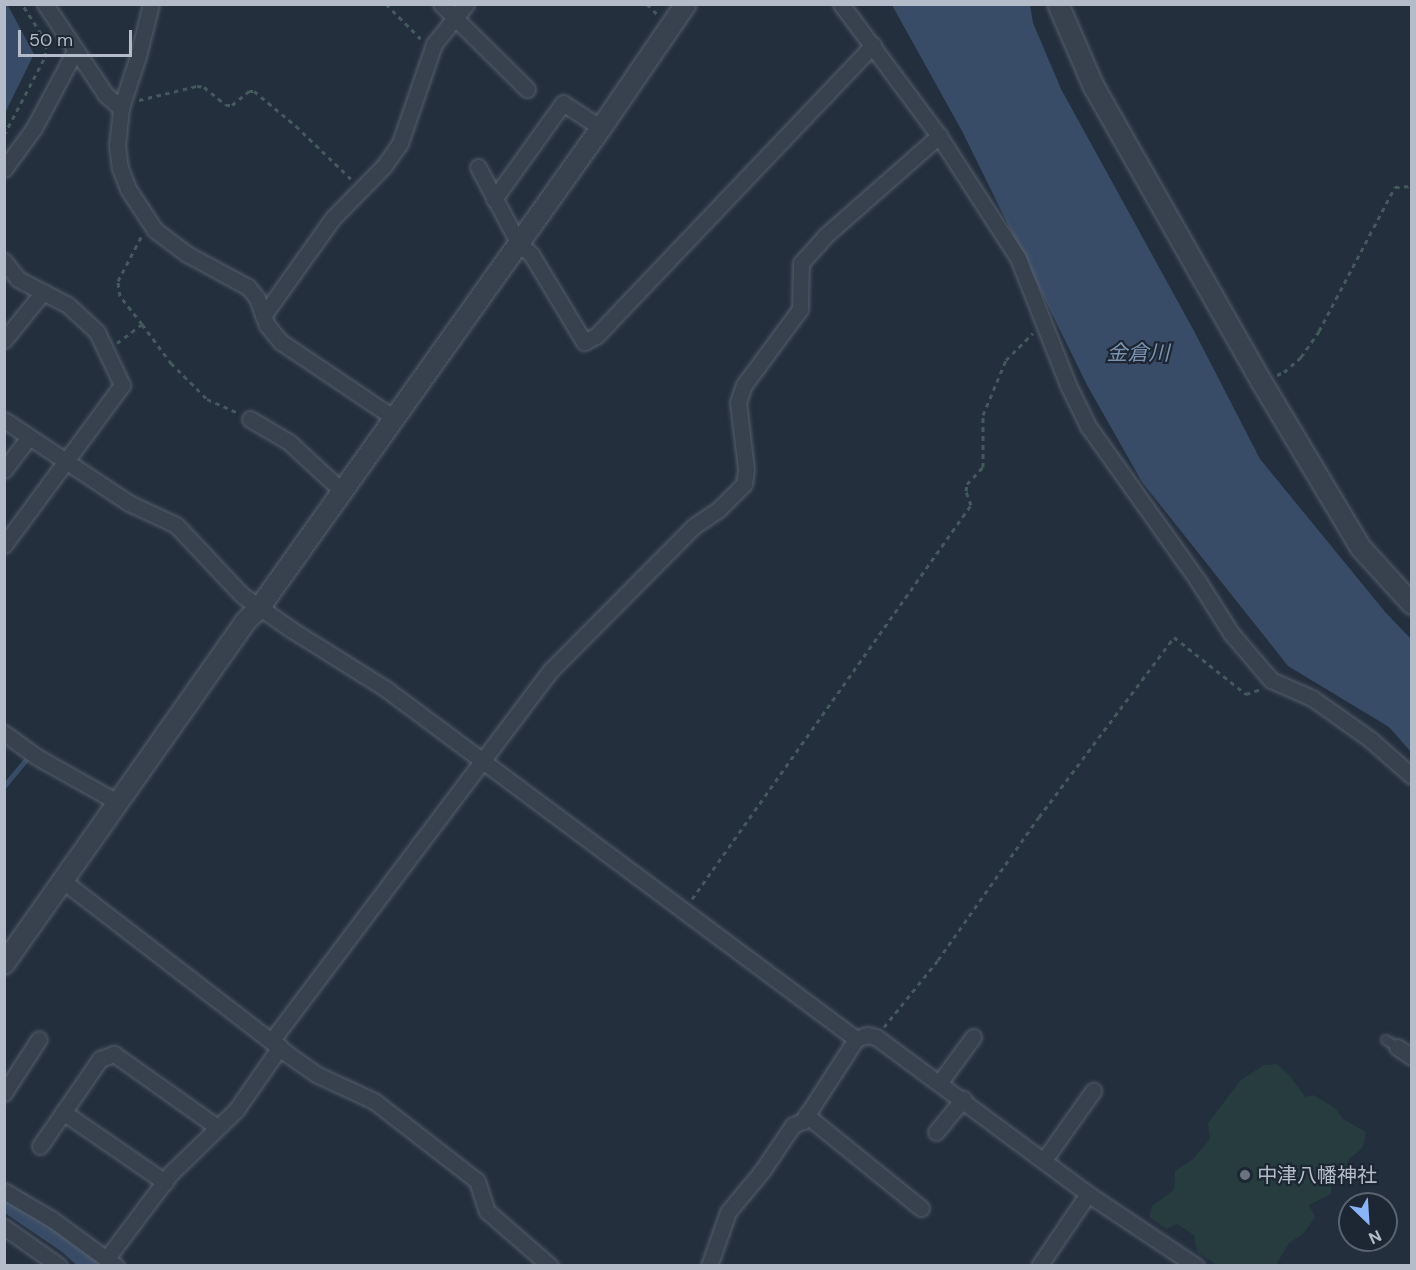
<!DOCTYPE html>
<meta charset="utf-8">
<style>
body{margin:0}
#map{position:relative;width:1416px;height:1270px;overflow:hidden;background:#242f3e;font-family:"DM Sans","Noto Sans JP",sans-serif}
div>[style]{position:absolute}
.green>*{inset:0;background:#263c3f}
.water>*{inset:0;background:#394c67}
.stream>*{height:4.5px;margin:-2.25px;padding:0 2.25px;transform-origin:2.25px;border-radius:2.25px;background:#394c67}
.river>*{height:27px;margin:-13.5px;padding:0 13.5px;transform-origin:13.5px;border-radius:13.5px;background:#394c67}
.path>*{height:3px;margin-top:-1.5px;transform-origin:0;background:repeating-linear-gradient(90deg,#44595c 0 4.5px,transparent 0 9px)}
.roads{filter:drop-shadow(0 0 2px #565f6c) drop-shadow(0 0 2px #565f6c)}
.service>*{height:8px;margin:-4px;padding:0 4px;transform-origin:4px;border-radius:4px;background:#38414e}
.minor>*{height:15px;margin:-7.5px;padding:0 7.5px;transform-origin:7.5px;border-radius:7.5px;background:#38414e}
.tertiary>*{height:20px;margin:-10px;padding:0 10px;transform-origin:10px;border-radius:10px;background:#38414e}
.dots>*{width:16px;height:16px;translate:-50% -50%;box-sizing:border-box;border:3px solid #1d2633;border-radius:50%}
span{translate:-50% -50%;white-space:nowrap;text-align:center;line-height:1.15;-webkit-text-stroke:4.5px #1d2633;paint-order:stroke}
.poi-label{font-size:20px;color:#b4bcc9}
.left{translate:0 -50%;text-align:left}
.water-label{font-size:21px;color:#7c92b1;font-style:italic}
.frame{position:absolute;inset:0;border:6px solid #b4bcc9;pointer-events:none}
.north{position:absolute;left:1338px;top:1192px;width:60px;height:60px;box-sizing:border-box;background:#1d2633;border:2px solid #59626f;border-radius:50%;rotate:155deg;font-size:16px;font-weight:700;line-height:24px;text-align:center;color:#b4bcc9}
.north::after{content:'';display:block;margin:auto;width:21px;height:27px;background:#8ab4f8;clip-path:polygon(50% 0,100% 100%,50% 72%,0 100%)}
.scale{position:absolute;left:18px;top:30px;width:114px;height:27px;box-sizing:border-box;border:3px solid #b4bcc9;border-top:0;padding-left:8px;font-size:18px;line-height:21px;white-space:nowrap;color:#b4bcc9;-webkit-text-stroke:4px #1d2633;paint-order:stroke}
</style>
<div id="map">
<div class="green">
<div style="clip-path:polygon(1277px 1064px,1291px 1077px,1305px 1097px,1313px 1095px,1335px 1108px,1343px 1119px,1366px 1132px,1363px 1147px,1348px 1160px,1345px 1175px,1331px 1182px,1331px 1194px,1309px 1205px,1315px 1217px,1304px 1233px,1289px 1243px,1276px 1265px,1217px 1265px,1197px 1252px,1194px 1235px,1177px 1224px,1166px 1229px,1149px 1217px,1152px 1206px,1174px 1190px,1175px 1171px,1192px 1160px,1210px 1139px,1208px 1123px,1241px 1080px,1264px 1065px)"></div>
</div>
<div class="water">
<div style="clip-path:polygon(7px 4px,34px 54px,5px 113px,4px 5px)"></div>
<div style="clip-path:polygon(892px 5px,1030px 5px,1033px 23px,1061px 89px,1194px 331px,1260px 459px,1386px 613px,1411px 639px,1411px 752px,1389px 727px,1288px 666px,1142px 482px,1087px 385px,962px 131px)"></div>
</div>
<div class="stream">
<div style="left:4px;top:786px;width:40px;rotate:-50deg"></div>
</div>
<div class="river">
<div style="left:16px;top:1204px;width:65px;rotate:34.4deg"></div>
<div style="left:70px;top:1241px;width:38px;rotate:42deg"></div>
</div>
<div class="path">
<div style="left:386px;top:4px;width:49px;rotate:45deg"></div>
<div style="left:647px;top:4px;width:16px;rotate:45deg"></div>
<div style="left:139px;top:100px;width:60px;rotate:-13.6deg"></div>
<div style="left:197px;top:86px;width:7px;rotate:8deg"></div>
<div style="left:204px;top:87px;width:28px;rotate:39deg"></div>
<div style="left:226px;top:105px;width:6px"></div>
<div style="left:232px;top:105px;width:22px;rotate:-39deg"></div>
<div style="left:249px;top:91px;width:5px"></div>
<div style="left:254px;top:91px;width:55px;rotate:39.8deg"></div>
<div style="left:296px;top:126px;width:76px;rotate:43.9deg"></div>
<div style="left:4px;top:135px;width:88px;rotate:-62.3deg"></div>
<div style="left:45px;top:57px;width:16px;rotate:-86deg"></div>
<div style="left:46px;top:41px;width:44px;rotate:-123deg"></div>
<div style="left:142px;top:324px;width:49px;rotate:53.4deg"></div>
<div style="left:171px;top:363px;width:51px;rotate:45deg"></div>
<div style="left:207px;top:399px;width:34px;rotate:24deg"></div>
<div style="left:117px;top:343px;width:31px;rotate:-37deg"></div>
<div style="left:142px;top:324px;width:36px;rotate:-128deg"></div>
<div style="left:120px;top:296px;width:15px;rotate:-98deg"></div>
<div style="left:118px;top:281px;width:50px;rotate:-62.4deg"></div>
<div style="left:1277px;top:375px;width:8px;rotate:-23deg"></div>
<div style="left:1284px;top:372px;width:23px;rotate:-41deg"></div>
<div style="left:1301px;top:357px;width:32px;rotate:-55deg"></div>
<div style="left:1319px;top:331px;width:163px;rotate:-62.2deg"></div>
<div style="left:1395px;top:187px;width:17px;rotate:-3deg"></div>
<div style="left:692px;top:899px;width:483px;rotate:-54.7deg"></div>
<div style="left:971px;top:505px;width:15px;rotate:-110deg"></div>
<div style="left:966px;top:491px;width:7px;rotate:-82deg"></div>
<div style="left:967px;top:484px;width:23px;rotate:-47deg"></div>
<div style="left:983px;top:467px;width:52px;rotate:-90deg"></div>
<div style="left:983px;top:415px;width:60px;rotate:-67.3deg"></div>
<div style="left:1006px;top:360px;width:38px;rotate:-45deg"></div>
<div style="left:884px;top:1027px;width:86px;rotate:-51.1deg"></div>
<div style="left:938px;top:960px;width:175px;rotate:-54.8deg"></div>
<div style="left:1039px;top:817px;width:225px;rotate:-53.1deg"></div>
<div style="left:1174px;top:637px;width:92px;rotate:38.4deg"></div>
<div style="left:1246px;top:694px;width:16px;rotate:-18deg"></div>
</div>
<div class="roads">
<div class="service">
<div style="left:1386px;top:1040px;width:13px;rotate:32deg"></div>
</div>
<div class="minor">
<div style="left:45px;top:4px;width:110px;rotate:56.2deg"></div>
<div style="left:106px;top:95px;width:20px;rotate:41deg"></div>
<div style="left:151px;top:4px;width:54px;rotate:104deg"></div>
<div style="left:138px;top:56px;width:55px;rotate:108.1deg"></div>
<div style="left:121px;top:108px;width:37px;rotate:96deg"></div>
<div style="left:117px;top:145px;width:23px;rotate:83deg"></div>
<div style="left:120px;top:168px;width:22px;rotate:69deg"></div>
<div style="left:128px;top:189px;width:49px;rotate:56.6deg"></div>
<div style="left:155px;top:230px;width:40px;rotate:37deg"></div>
<div style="left:187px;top:254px;width:69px;rotate:28.4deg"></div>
<div style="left:248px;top:287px;width:14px;rotate:51deg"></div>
<div style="left:257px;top:298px;width:29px;rotate:70deg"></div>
<div style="left:267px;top:325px;width:22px;rotate:51deg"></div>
<div style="left:281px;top:342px;width:136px;rotate:33.9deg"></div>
<div style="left:441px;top:4px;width:121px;rotate:44.7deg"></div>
<div style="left:841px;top:4px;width:164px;rotate:53.4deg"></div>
<div style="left:939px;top:136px;width:145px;rotate:57.1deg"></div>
<div style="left:1018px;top:258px;width:136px;rotate:68.5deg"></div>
<div style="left:1068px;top:385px;width:46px;rotate:64deg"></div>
<div style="left:1088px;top:426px;width:190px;rotate:54.6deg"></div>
<div style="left:1198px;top:581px;width:62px;rotate:57.6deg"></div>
<div style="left:1231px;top:633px;width:62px;rotate:49.6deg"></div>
<div style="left:1271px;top:680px;width:45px;rotate:23.7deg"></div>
<div style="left:1312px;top:698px;width:72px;rotate:35.4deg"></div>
<div style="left:1371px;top:740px;width:55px;rotate:41.3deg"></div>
<div style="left:478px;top:167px;width:87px;rotate:62deg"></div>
<div style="left:519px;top:244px;width:16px;rotate:40deg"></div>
<div style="left:531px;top:254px;width:103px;rotate:58.9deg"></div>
<div style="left:584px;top:342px;width:13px;rotate:-27deg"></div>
<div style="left:596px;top:336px;width:402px;rotate:-46.4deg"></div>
<div style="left:4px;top:169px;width:51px;rotate:-53.8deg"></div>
<div style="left:34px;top:128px;width:87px;rotate:-62deg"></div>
<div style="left:494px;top:199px;width:118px;rotate:-54.3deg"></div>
<div style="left:563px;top:103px;width:45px;rotate:33.3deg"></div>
<div style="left:4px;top:261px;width:23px;rotate:52deg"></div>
<div style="left:18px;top:279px;width:56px;rotate:27.5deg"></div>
<div style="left:68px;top:305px;width:40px;rotate:43deg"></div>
<div style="left:97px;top:332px;width:59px;rotate:64.7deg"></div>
<div style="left:122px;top:385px;width:199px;rotate:126.4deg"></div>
<div style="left:263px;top:316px;width:120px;rotate:-54.5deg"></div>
<div style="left:333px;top:218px;width:73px;rotate:-45.6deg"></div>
<div style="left:384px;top:166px;width:28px;rotate:-55deg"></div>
<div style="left:400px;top:143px;width:105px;rotate:-71deg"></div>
<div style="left:434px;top:44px;width:51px;rotate:-51.3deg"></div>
<div style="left:4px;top:340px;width:62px;rotate:-50.9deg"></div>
<div style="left:250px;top:419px;width:45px;rotate:30.5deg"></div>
<div style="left:289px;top:442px;width:71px;rotate:42.7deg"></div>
<div style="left:4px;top:420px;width:150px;rotate:33.6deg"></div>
<div style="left:129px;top:503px;width:52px;rotate:25.1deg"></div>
<div style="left:176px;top:525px;width:96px;rotate:46.7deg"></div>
<div style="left:242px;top:595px;width:61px;rotate:35deg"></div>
<div style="left:292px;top:630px;width:111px;rotate:32.1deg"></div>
<div style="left:386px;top:689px;width:586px;rotate:36.67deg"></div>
<div style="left:856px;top:1039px;width:12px;rotate:-20deg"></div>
<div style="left:867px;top:1035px;width:9px;rotate:13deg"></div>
<div style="left:876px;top:1037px;width:264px;rotate:36.5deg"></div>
<div style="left:1088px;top:1194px;width:130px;rotate:33.7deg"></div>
<div style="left:4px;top:470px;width:41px;rotate:-52.9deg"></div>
<div style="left:4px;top:733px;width:41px;rotate:36deg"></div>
<div style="left:37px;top:757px;width:94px;rotate:29.3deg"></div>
<div style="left:63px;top:881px;width:282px;rotate:37.6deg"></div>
<div style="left:286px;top:1053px;width:39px;rotate:35deg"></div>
<div style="left:318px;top:1075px;width:62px;rotate:24.9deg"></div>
<div style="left:374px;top:1101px;width:130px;rotate:37.8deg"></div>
<div style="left:477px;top:1181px;width:32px;rotate:72deg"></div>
<div style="left:487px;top:1211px;width:84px;rotate:41.1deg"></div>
<div style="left:272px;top:1040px;width:463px;rotate:-53deg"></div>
<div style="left:551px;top:670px;width:203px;rotate:-45.2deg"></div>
<div style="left:694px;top:526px;width:30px;rotate:-34deg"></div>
<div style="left:719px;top:509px;width:35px;rotate:-45deg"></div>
<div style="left:744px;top:484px;width:15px;rotate:-82deg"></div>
<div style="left:746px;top:469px;width:67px;rotate:-96.8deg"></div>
<div style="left:738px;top:402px;width:18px;rotate:-71deg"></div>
<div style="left:744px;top:385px;width:94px;rotate:-53.6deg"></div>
<div style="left:800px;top:309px;width:46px;rotate:-88.8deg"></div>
<div style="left:801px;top:263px;width:36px;rotate:-48deg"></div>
<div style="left:825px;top:236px;width:152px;rotate:-41.3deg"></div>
<div style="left:1397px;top:1047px;width:18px;rotate:34deg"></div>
<div style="left:940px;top:1082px;width:56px;rotate:-53.7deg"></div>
<div style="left:4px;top:1093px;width:64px;rotate:-57.1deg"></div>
<div style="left:63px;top:1112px;width:124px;rotate:34.5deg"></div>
<div style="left:806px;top:1115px;width:148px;rotate:39deg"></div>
<div style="left:936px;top:1132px;width:43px;rotate:-50.7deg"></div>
<div style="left:40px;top:1146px;width:106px;rotate:-55.4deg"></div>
<div style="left:100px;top:1059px;width:15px;rotate:-20deg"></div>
<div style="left:114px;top:1054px;width:126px;rotate:35.3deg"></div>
<div style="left:1044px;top:1160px;width:85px;rotate:-54.6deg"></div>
<div style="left:4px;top:1191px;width:57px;rotate:30.6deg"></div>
<div style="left:53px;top:1220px;width:78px;rotate:36.1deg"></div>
<div style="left:4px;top:1227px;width:67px;rotate:35.3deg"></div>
<div style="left:107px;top:1258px;width:106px;rotate:-53deg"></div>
<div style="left:171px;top:1173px;width:91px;rotate:-44.1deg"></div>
<div style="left:236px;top:1110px;width:77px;rotate:-55.1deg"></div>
<div style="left:709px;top:1266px;width:57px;rotate:-70.6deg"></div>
<div style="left:728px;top:1212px;width:53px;rotate:-50.3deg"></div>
<div style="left:762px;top:1171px;width:55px;rotate:-56deg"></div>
<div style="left:793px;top:1125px;width:11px;rotate:-22deg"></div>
<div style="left:803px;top:1121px;width:98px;rotate:-57.1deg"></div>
<div style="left:1039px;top:1266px;width:87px;rotate:-55.8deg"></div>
</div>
<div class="tertiary">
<div style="left:1058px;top:4px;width:90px;rotate:66.6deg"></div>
<div style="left:1094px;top:87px;width:338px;rotate:60.4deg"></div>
<div style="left:1261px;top:381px;width:195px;rotate:59.1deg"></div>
<div style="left:1361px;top:548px;width:76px;rotate:47.7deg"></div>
<div style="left:4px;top:964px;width:418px;rotate:-54.8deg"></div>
<div style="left:245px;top:622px;width:21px;rotate:-45deg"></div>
<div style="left:260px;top:607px;width:588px;rotate:-54.55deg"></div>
<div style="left:601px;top:128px;width:150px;rotate:-55.6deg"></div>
</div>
</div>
<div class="dots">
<div style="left:1245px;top:1175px;background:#6b7280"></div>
</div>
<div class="poi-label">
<span class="left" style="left:1257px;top:1175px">中津八幡神社</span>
</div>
<div class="water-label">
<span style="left:1138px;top:353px">金倉川</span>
</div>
<div class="frame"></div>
<div class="north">N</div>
<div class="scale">50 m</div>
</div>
